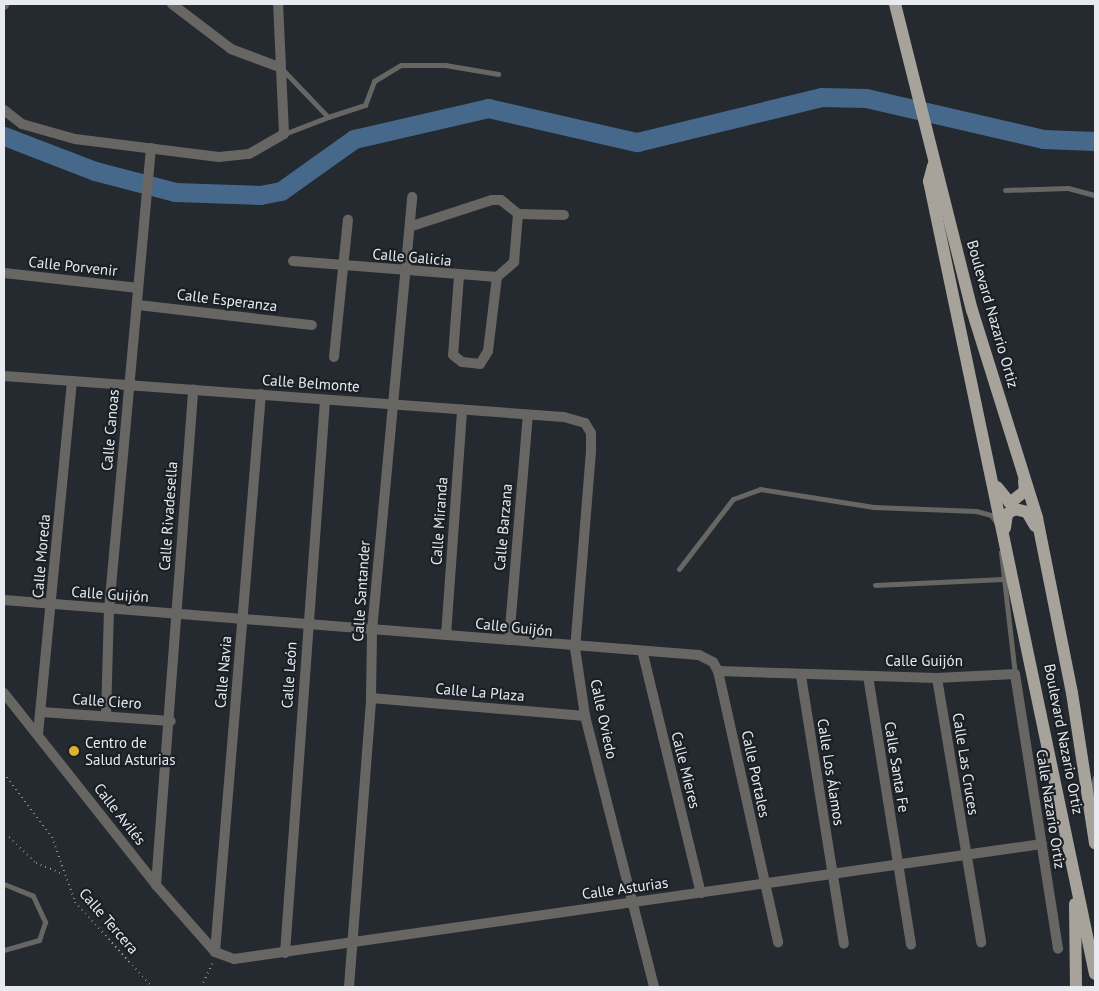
<!DOCTYPE html>
<meta charset="utf-8">
<style>
body{margin:0}
#map{position:relative;width:1099px;height:991px;overflow:hidden;background:#242a30;font-family:"PT Sans",sans-serif}
div>[style]{position:absolute}
.river>*{height:19px;margin:-9.5px;padding:0 9.5px;transform-origin:9.5px;border-radius:9.5px;background:#46698b}
.path>*{height:2px;margin-top:-1px;transform-origin:0;background:repeating-linear-gradient(90deg,#8b9095 0 1px,transparent 0 5px)}
.service>*{height:5px;margin:-2.5px;padding:0 2.5px;transform-origin:2.5px;border-radius:2.5px;background:#686663}
.minor>*{height:10px;margin:-5px;padding:0 5px;transform-origin:5px;border-radius:5px;background:#686663}
.primary>*{height:12px;margin:-6px;padding:0 6px;transform-origin:6px;border-radius:6px;background:#a7a39b}
.dots>*{width:14px;height:14px;translate:-50% -50%;box-sizing:border-box;border:2px solid #1b2026;border-radius:50%}
span{translate:-50% -50%;white-space:nowrap;text-align:center;line-height:1.15;-webkit-text-stroke:4.5px #1b2026;paint-order:stroke}
.street-label{font-size:15px;color:#e7ebef}
.poi-label{font-size:15px;color:#e7ebef}
.left{translate:0 -50%;text-align:left}
.frame{position:absolute;inset:0;border:5px solid #e7ebef;pointer-events:none}
</style>
<div id="map">
<div class="river">
<div style="left:4px;top:136px;width:97px;rotate:21deg"></div>
<div style="left:95px;top:171px;width:83px;rotate:14.7deg"></div>
<div style="left:175px;top:192px;width:85px;rotate:2deg"></div>
<div style="left:260px;top:195px;width:21px;rotate:-11deg"></div>
<div style="left:281px;top:191px;width:90px;rotate:-35.5deg"></div>
<div style="left:354px;top:139px;width:138px;rotate:-13deg"></div>
<div style="left:488px;top:108px;width:153px;rotate:12.9deg"></div>
<div style="left:637px;top:142px;width:189px;rotate:-13.7deg"></div>
<div style="left:821px;top:97px;width:45px;rotate:1.3deg"></div>
<div style="left:866px;top:98px;width:182px;rotate:13deg"></div>
<div style="left:1043px;top:139px;width:52px;rotate:2.2deg"></div>
</div>
<div class="path">
<div style="left:4px;top:773px;width:80px;rotate:53.1deg"></div>
<div style="left:52px;top:837px;width:69px;rotate:70.5deg"></div>
<div style="left:75px;top:902px;width:115px;rotate:47.8deg"></div>
<div style="left:4px;top:837px;width:5px"></div>
<div style="left:9px;top:837px;width:37px;rotate:44deg"></div>
<div style="left:36px;top:863px;width:27px;rotate:22deg"></div>
<div style="left:201px;top:987px;width:28px;rotate:-64deg"></div>
</div>
<div class="service">
<div style="left:282px;top:69px;width:66px;rotate:46.2deg"></div>
<div style="left:328px;top:117px;width:39px;rotate:-18deg"></div>
<div style="left:365px;top:105px;width:26px;rotate:-69deg"></div>
<div style="left:374px;top:81px;width:31px;rotate:-31deg"></div>
<div style="left:401px;top:65px;width:44px"></div>
<div style="left:445px;top:65px;width:54px;rotate:9.6deg"></div>
<div style="left:284px;top:134px;width:47px;rotate:-21.1deg"></div>
<div style="left:1005px;top:190px;width:63px;rotate:-1.8deg"></div>
<div style="left:1068px;top:188px;width:28px;rotate:15deg"></div>
<div style="left:1001px;top:552px;width:123px;rotate:83.5deg"></div>
<div style="left:679px;top:569px;width:88px;rotate:-52.4deg"></div>
<div style="left:733px;top:499px;width:29px;rotate:-20deg"></div>
<div style="left:760px;top:489px;width:115px;rotate:9deg"></div>
<div style="left:874px;top:507px;width:102px;rotate:2.2deg"></div>
<div style="left:976px;top:511px;width:16px;rotate:15deg"></div>
<div style="left:991px;top:515px;width:9px;rotate:54deg"></div>
<div style="left:875px;top:585px;width:128px;rotate:-2.7deg"></div>
<div style="left:1091px;top:793px;width:16px;rotate:-76deg"></div>
<div style="left:4px;top:884px;width:31px;rotate:22deg"></div>
<div style="left:33px;top:896px;width:29px;rotate:65deg"></div>
<div style="left:45px;top:922px;width:19px;rotate:108deg"></div>
<div style="left:39px;top:940px;width:36px;rotate:164deg"></div>
</div>
<div class="minor">
<div style="left:172px;top:4px;width:74px;rotate:37.3deg"></div>
<div style="left:231px;top:49px;width:51px;rotate:20.6deg"></div>
<div style="left:4px;top:5px;width:1px;rotate:-90deg"></div>
<div style="left:4px;top:110px;width:23px;rotate:38deg"></div>
<div style="left:22px;top:124px;width:55px;rotate:15.8deg"></div>
<div style="left:75px;top:139px;width:145px;rotate:7.1deg"></div>
<div style="left:219px;top:157px;width:30px;rotate:-6deg"></div>
<div style="left:249px;top:154px;width:40px;rotate:-29.7deg"></div>
<div style="left:284px;top:134px;width:130px;rotate:-92.6deg"></div>
<div style="left:412px;top:226px;width:84px;rotate:-18deg"></div>
<div style="left:492px;top:200px;width:9px"></div>
<div style="left:501px;top:200px;width:22px;rotate:39deg"></div>
<div style="left:518px;top:214px;width:46px;rotate:1.2deg"></div>
<div style="left:293px;top:261px;width:205px;rotate:4.5deg"></div>
<div style="left:497px;top:277px;width:23px;rotate:-41deg"></div>
<div style="left:514px;top:262px;width:48px;rotate:-85.2deg"></div>
<div style="left:4px;top:273px;width:135px;rotate:6.4deg"></div>
<div style="left:459px;top:276px;width:79px;rotate:94.3deg"></div>
<div style="left:453px;top:355px;width:11px;rotate:38deg"></div>
<div style="left:462px;top:362px;width:18px;rotate:6deg"></div>
<div style="left:480px;top:364px;width:15px;rotate:-58deg"></div>
<div style="left:488px;top:351px;width:75px;rotate:-83.1deg"></div>
<div style="left:138px;top:305px;width:175px;rotate:6.6deg"></div>
<div style="left:334px;top:357px;width:138px;rotate:-84.2deg"></div>
<div style="left:4px;top:376px;width:561px;rotate:4.19deg"></div>
<div style="left:564px;top:417px;width:22px;rotate:16deg"></div>
<div style="left:585px;top:423px;width:12px;rotate:59deg"></div>
<div style="left:591px;top:433px;width:18px;rotate:90deg"></div>
<div style="left:591px;top:451px;width:198px;rotate:94.6deg"></div>
<div style="left:575px;top:648px;width:69px;rotate:81.6deg"></div>
<div style="left:585px;top:716px;width:280px;rotate:75.7deg"></div>
<div style="left:4px;top:600px;width:697px;rotate:4.52deg"></div>
<div style="left:699px;top:655px;width:16px;rotate:27deg"></div>
<div style="left:713px;top:662px;width:10px;rotate:61deg"></div>
<div style="left:718px;top:671px;width:219px;rotate:1.8deg"></div>
<div style="left:937px;top:678px;width:78px;rotate:-2.9deg"></div>
<div style="left:1015px;top:674px;width:278px;rotate:81.1deg"></div>
<div style="left:446px;top:635px;width:226px;rotate:-85.9deg"></div>
<div style="left:509px;top:640px;width:226px;rotate:-85.2deg"></div>
<div style="left:643px;top:654px;width:246px;rotate:76.4deg"></div>
<div style="left:718px;top:671px;width:278px;rotate:77.5deg"></div>
<div style="left:801px;top:676px;width:271px;rotate:80.9deg"></div>
<div style="left:868px;top:676px;width:272px;rotate:80.9deg"></div>
<div style="left:937px;top:678px;width:268px;rotate:80.5deg"></div>
<div style="left:4px;top:693px;width:245px;rotate:51.6deg"></div>
<div style="left:156px;top:885px;width:89px;rotate:48.6deg"></div>
<div style="left:215px;top:952px;width:20px;rotate:20deg"></div>
<div style="left:234px;top:959px;width:816px;rotate:-8.1deg"></div>
<div style="left:371px;top:698px;width:215px;rotate:4.8deg"></div>
<div style="left:41px;top:712px;width:130px;rotate:4deg"></div>
<div style="left:106px;top:716px;width:107px;rotate:-88.4deg"></div>
<div style="left:109px;top:609px;width:463px;rotate:-84.8deg"></div>
<div style="left:38px;top:734px;width:355px;rotate:-84.5deg"></div>
<div style="left:156px;top:885px;width:497px;rotate:-85.7deg"></div>
<div style="left:215px;top:952px;width:560px;rotate:-85.29deg"></div>
<div style="left:285px;top:953px;width:554px;rotate:-85.86deg"></div>
<div style="left:349px;top:987px;width:290px;rotate:-85.6deg"></div>
<div style="left:371px;top:698px;width:67px;rotate:-89.1deg"></div>
<div style="left:372px;top:631px;width:436px;rotate:-84.7deg"></div>
</div>
<div class="primary">
<div style="left:895px;top:4px;width:316px;rotate:75.9deg"></div>
<div style="left:972px;top:310px;width:218px;rotate:72.6deg"></div>
<div style="left:1037px;top:518px;width:178px;rotate:78.7deg"></div>
<div style="left:1072px;top:693px;width:152px;rotate:81.3deg"></div>
<div style="left:933px;top:166px;width:16px;rotate:105deg"></div>
<div style="left:929px;top:181px;width:810px;rotate:78.18deg"></div>
<div style="left:997px;top:487px;width:21px;rotate:51deg"></div>
<div style="left:1010px;top:503px;width:19px;rotate:-39deg"></div>
<div style="left:1025px;top:491px;width:10px;rotate:-96deg"></div>
<div style="left:1005px;top:528px;width:14px;rotate:-82deg"></div>
<div style="left:1007px;top:514px;width:9px;rotate:-32deg"></div>
<div style="left:1015px;top:509px;width:12px;rotate:14deg"></div>
<div style="left:1027px;top:512px;width:16px;rotate:60deg"></div>
<div style="left:1075px;top:904px;width:83px;rotate:89.3deg"></div>
</div>
<div class="dots">
<div style="left:74px;top:751px;background:#e1af34"></div>
</div>
<div class="street-label">
<span style="left:412px;top:257px;rotate:5deg">Calle Galicia</span>
<span style="left:73px;top:266px;rotate:6deg">Calle Porvenir</span>
<span style="left:227px;top:300px;rotate:7deg">Calle Esperanza</span>
<span style="left:993px;top:314px;rotate:74deg">Boulevard Nazario Ortiz</span>
<span style="left:311px;top:383px;rotate:4deg">Calle Belmonte</span>
<span style="left:110px;top:430px;rotate:-85deg">Calle Canoas</span>
<span style="left:168px;top:516px;rotate:-86deg">Calle Rivadesella</span>
<span style="left:439px;top:521px;rotate:-86deg">Calle Miranda</span>
<span style="left:503px;top:527px;rotate:-85deg">Calle Barzana</span>
<span style="left:41px;top:556px;rotate:-85deg">Calle Moreda</span>
<span style="left:361px;top:591px;rotate:-86deg">Calle Santander</span>
<span style="left:110px;top:594px;rotate:4deg">Calle Guijón</span>
<span style="left:514px;top:627px;rotate:6deg">Calle Guijón</span>
<span style="left:924px;top:661px">Calle Guijón</span>
<span style="left:223px;top:672px;rotate:-85deg">Calle Navia</span>
<span style="left:289px;top:675px;rotate:-86deg">Calle León</span>
<span style="left:480px;top:692px;rotate:5deg">Calle La Plaza</span>
<span style="left:107px;top:701px;rotate:4deg">Calle Ciero</span>
<span style="left:604px;top:719px;rotate:78deg">Calle Oviedo</span>
<span style="left:1064px;top:739px;rotate:79deg">Boulevard Nazario Ortiz</span>
<span style="left:966px;top:764px;rotate:81deg">Calle Las Cruces</span>
<span style="left:897px;top:767px;rotate:81deg">Calle Santa Fe</span>
<span style="left:686px;top:770px;rotate:76deg">Calle Mieres</span>
<span style="left:831px;top:772px;rotate:81deg">Calle Los Álamos</span>
<span style="left:756px;top:774px;rotate:78deg">Calle Portales</span>
<span style="left:1051px;top:809px;rotate:81deg">Calle Nazario Ortiz</span>
<span style="left:120px;top:814px;rotate:52deg">Calle Avilés</span>
<span style="left:625px;top:888px;rotate:-8deg">Calle Asturias</span>
<span style="left:109px;top:921px;rotate:49deg">Calle Tercera</span>
</div>
<div class="poi-label">
<span class="left" style="left:85px;top:751px">Centro de<br>Salud Asturias</span>
</div>
<div class="frame"></div>
</div>
